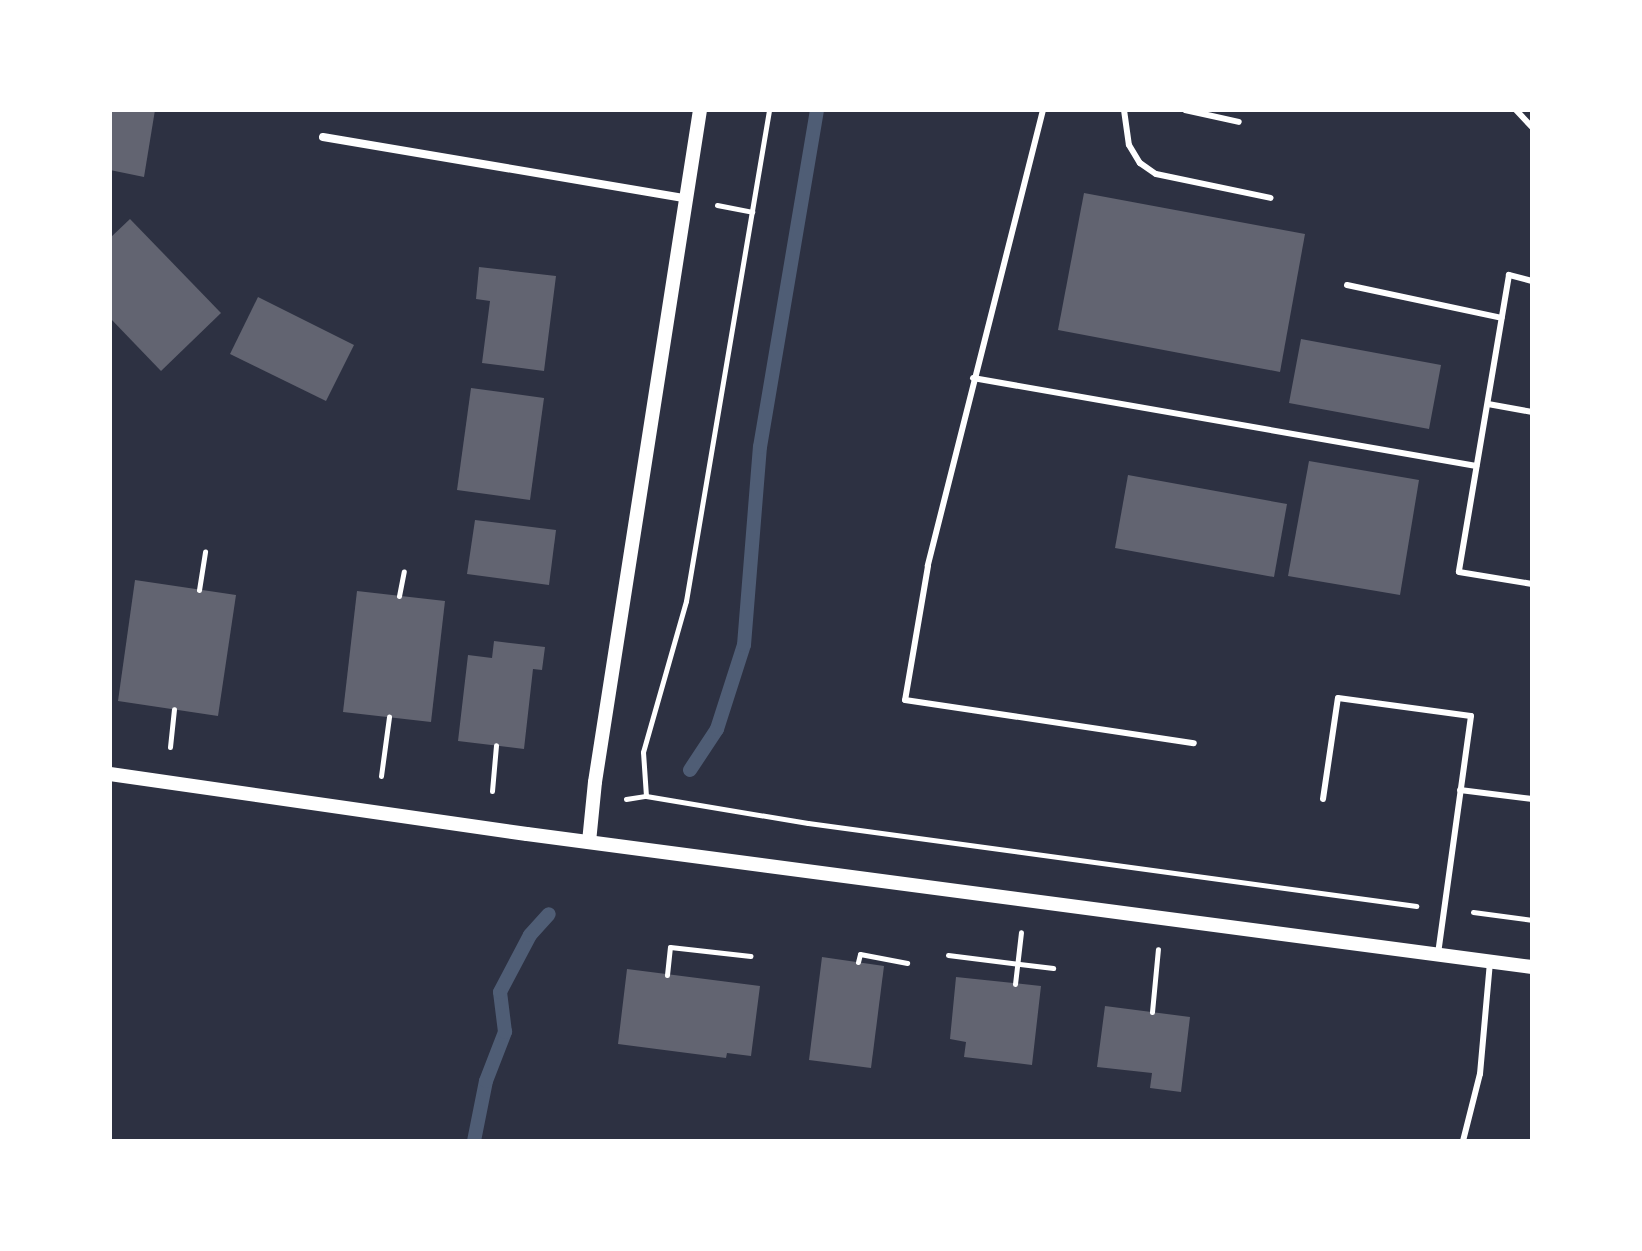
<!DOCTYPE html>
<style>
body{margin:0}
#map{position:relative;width:1642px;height:1251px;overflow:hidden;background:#2d3142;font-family:Spectral,serif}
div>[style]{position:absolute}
.stream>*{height:14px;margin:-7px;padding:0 7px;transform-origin:7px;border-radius:7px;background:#4f5d75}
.building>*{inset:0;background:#626471}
.path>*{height:5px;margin:-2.5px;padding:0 2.5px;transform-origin:2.5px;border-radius:2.5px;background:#fff}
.service>*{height:6px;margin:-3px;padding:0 3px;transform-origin:3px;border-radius:3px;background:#fff}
.minor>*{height:8px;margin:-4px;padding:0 4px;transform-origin:4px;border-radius:4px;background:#fff}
.tertiary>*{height:14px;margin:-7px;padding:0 7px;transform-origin:7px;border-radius:7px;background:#fff}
span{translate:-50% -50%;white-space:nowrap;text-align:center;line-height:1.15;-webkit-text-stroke:6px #fff;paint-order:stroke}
.frame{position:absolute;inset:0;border:112px solid #fff;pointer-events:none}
</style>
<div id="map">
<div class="stream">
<div style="left:690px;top:770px;width:49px;rotate:-56.6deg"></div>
<div style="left:717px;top:729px;width:88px;rotate:-72.2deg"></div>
<div style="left:744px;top:645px;width:199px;rotate:-85.4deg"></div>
<div style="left:760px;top:447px;width:342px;rotate:-80.4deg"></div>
<div style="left:474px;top:1141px;width:61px;rotate:-78.7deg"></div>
<div style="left:486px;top:1081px;width:53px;rotate:-68.8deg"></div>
<div style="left:505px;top:1032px;width:40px;rotate:-97.1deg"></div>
<div style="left:500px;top:992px;width:64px;rotate:-62.2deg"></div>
<div style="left:530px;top:935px;width:28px;rotate:-48deg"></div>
</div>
<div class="building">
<div style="clip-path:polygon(110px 110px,155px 110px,144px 177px,110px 170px)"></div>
<div style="clip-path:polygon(1084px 193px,1305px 234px,1280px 372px,1058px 330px)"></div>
<div style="clip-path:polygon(130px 219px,221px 313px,161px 371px,110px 318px,110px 238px)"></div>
<div style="clip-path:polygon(479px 267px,556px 276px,544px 371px,482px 363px,490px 301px,476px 299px)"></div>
<div style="clip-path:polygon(258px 297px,354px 345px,326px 401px,230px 354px)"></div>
<div style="clip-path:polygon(1301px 339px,1441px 365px,1429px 429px,1289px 403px)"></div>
<div style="clip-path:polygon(471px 388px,544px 398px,530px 500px,457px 490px)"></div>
<div style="clip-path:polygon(1309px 461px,1419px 480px,1400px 595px,1288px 576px)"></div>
<div style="clip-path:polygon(1128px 475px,1287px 504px,1274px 577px,1115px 548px)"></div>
<div style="clip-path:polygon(475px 520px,556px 530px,549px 585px,467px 574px)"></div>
<div style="clip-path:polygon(135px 580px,236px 595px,218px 716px,118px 701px)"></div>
<div style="clip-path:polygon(357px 591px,445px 601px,431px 722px,343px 712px)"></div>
<div style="clip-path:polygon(494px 641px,545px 647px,542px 670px,533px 669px,524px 749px,458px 741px,468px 655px,492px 658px)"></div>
<div style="clip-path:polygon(822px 957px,884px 966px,871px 1068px,809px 1060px)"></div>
<div style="clip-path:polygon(627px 969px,760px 986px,751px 1056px,727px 1053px,726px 1058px,618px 1044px)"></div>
<div style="clip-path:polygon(956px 977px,1041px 986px,1032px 1065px,964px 1057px,966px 1042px,950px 1039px)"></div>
<div style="clip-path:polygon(1105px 1006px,1190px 1017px,1181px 1092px,1150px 1088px,1152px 1073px,1097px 1067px)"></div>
</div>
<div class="path">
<div style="left:717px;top:205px;width:36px;rotate:11deg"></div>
<div style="left:199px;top:590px;width:39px;rotate:-81deg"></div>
<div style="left:399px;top:596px;width:25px;rotate:-79deg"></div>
<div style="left:170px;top:747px;width:38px;rotate:-84deg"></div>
<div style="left:381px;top:776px;width:60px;rotate:-82.3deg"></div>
<div style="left:492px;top:791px;width:46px;rotate:-85deg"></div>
<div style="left:646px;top:796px;width:44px;rotate:-93.9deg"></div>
<div style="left:643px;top:752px;width:157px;rotate:-74.1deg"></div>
<div style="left:686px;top:601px;width:498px;rotate:-80.4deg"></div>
<div style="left:626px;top:799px;width:20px;rotate:-9deg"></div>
<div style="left:646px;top:796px;width:164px;rotate:9.5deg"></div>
<div style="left:808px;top:823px;width:614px;rotate:7.77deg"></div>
<div style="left:1473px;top:912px;width:60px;rotate:7.7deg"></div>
<div style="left:948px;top:955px;width:106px;rotate:7.1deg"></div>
<div style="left:858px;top:962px;width:8px;rotate:-76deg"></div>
<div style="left:860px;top:954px;width:48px;rotate:10.8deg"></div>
<div style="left:667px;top:975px;width:28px;rotate:-84deg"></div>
<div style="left:670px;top:947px;width:81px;rotate:6.4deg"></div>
<div style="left:1015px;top:984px;width:52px;rotate:-83.4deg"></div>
<div style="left:1152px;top:1012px;width:63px;rotate:-84.6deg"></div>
</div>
<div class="service">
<div style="left:1043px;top:110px;width:470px;rotate:104.2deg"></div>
<div style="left:928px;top:566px;width:136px;rotate:99.7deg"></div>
<div style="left:905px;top:700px;width:292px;rotate:8.5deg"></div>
<div style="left:1124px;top:110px;width:35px;rotate:82deg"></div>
<div style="left:1129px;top:145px;width:21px;rotate:59deg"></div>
<div style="left:1140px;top:163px;width:19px;rotate:35deg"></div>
<div style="left:1156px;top:174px;width:117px;rotate:11.8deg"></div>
<div style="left:1185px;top:110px;width:55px;rotate:12.5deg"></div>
<div style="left:1516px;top:110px;width:23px;rotate:47deg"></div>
<div style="left:1532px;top:281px;width:24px;rotate:-165deg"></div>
<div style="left:1509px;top:275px;width:301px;rotate:99.6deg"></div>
<div style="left:1459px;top:572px;width:74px;rotate:9.3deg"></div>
<div style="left:1347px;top:285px;width:158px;rotate:12deg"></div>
<div style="left:973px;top:378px;width:511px;rotate:9.92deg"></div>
<div style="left:1488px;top:404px;width:45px;rotate:10.3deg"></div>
<div style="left:1460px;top:790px;width:73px;rotate:7.1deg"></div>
<div style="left:1323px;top:799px;width:102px;rotate:-81.6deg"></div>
<div style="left:1338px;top:698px;width:134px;rotate:7.7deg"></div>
<div style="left:1471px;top:716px;width:241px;rotate:97.9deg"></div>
<div style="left:1463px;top:1141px;width:69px;rotate:-75.8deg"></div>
<div style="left:1480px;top:1074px;width:113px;rotate:-84.9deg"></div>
</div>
<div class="minor">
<div style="left:323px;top:137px;width:367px;rotate:9.6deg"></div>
</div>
<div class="tertiary">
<div style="left:110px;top:774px;width:421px;rotate:8.2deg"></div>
<div style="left:527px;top:834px;width:1014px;rotate:7.54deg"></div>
<div style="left:589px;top:842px;width:60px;rotate:-84.3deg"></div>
<div style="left:595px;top:782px;width:680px;rotate:-81.12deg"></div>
</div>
<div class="frame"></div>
</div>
